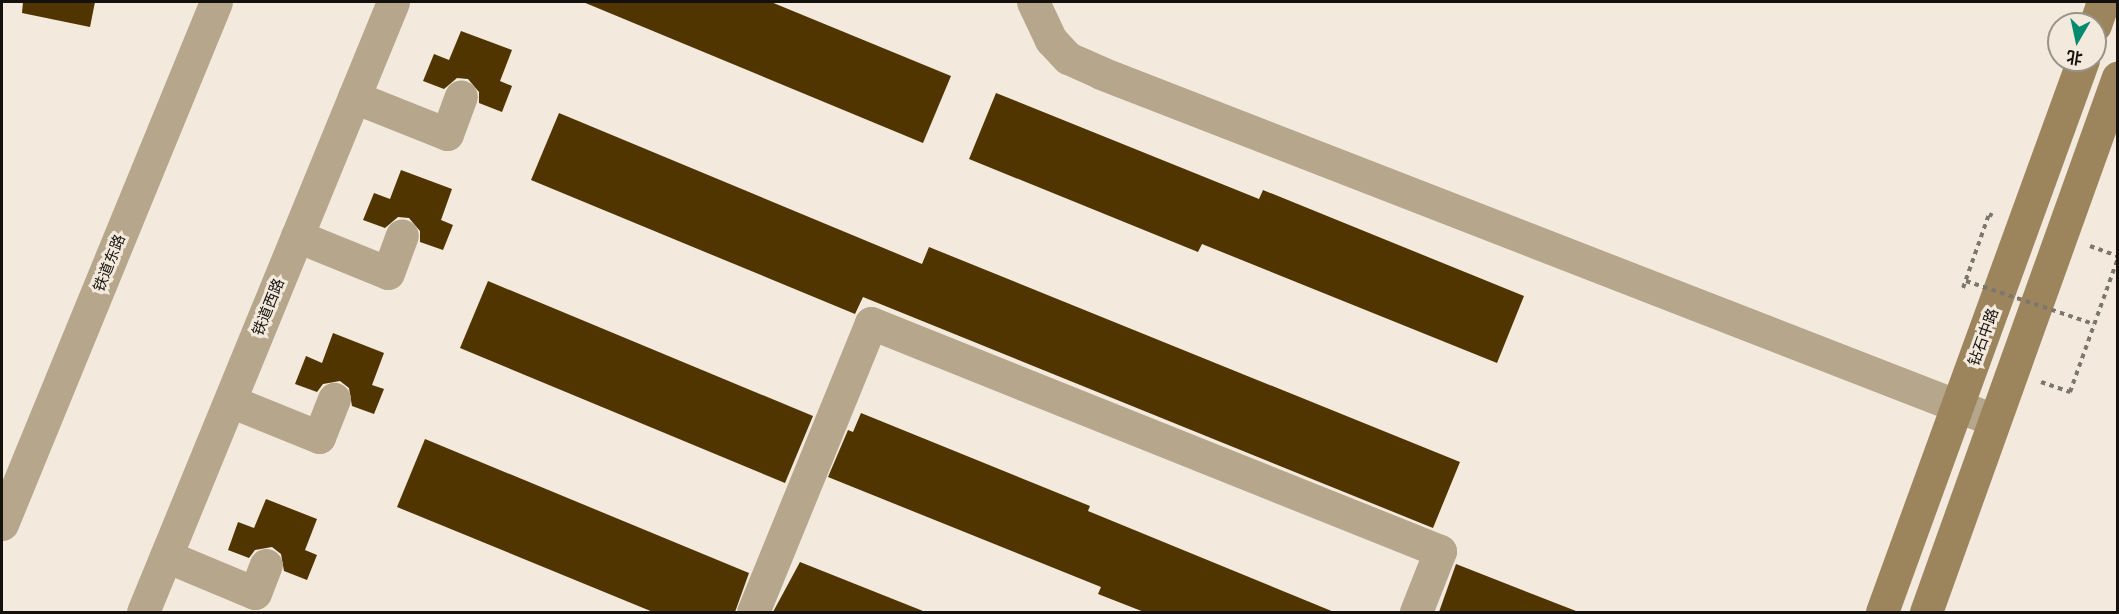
<!DOCTYPE html>
<meta charset="utf-8">
<style>
body{margin:0}
#map{position:relative;width:2119px;height:614px;overflow:hidden;background:#f3e9dc;font-family:"Archivo Narrow","Noto Sans SC",sans-serif}
div>[style]{position:absolute}
.building>*{inset:0;background:#503501}
.path>*{height:4px;margin-top:-2px;transform-origin:0;background:repeating-linear-gradient(90deg,#7c766d 0 4.5px,transparent 0 9px)}
.street>*{height:33px;margin:-16.5px;padding:0 16.5px;transform-origin:16.5px;border-radius:16.5px;background:#b6a68c}
.secondary>*{height:33px;margin:-16.5px;padding:0 16.5px;transform-origin:16.5px;border-radius:16.5px;background:#9c845d}
.path-bridge>*{height:4px;margin-top:-2px;transform-origin:0;background:repeating-linear-gradient(90deg,#7c766d 0 4.5px,transparent 0 9px)}
span{translate:-50% -50%;white-space:nowrap;text-align:center;line-height:1.15;-webkit-text-stroke:6px #f3e9dc;paint-order:stroke}
.street-label{font-size:15px;color:#14110c}
.frame{position:absolute;inset:0;border:3px solid #14110c;pointer-events:none}
.north{position:absolute;left:2047px;top:12px;width:60px;height:60px;box-sizing:border-box;background:#f3e9dc;border:2px solid #9a9389;border-radius:50%;rotate:189deg;font-size:16px;font-weight:700;line-height:24px;text-align:center;color:#14110c}
.north::after{content:'';display:block;margin:auto;width:21px;height:27px;background:#038a6f;clip-path:polygon(50% 0,100% 100%,50% 72%,0 100%)}
</style>
<div id="map">
<div class="building">
<div style="clip-path:polygon(23px 2px,95px 2px,90px 27px,22px 13px)"></div>
<div style="clip-path:polygon(583px 2px,771px 2px,951px 76px,923px 143px)"></div>
<div style="clip-path:polygon(461px 31px,512px 50px,500px 81px,512px 86px,502px 112px,479px 103px,479px 92px,468px 79px,457px 78px,444px 89px,423px 81px,434px 54px,449px 60px)"></div>
<div style="clip-path:polygon(996px 93px,1259px 199px,1263px 190px,1524px 296px,1497px 363px,1202px 244px,1198px 252px,969px 159px)"></div>
<div style="clip-path:polygon(559px 113px,922px 264px,929px 247px,1460px 462px,1433px 528px,863px 297px,855px 314px,531px 180px)"></div>
<div style="clip-path:polygon(401px 170px,452px 189px,441px 220px,453px 225px,443px 250px,420px 242px,420px 231px,409px 218px,398px 217px,385px 228px,363px 220px,374px 193px,390px 199px)"></div>
<div style="clip-path:polygon(488px 281px,813px 416px,785px 483px,460px 348px)"></div>
<div style="clip-path:polygon(333px 333px,384px 353px,372px 385px,384px 389px,374px 414px,352px 406px,349px 388px,340px 381px,323px 384px,317px 392px,295px 384px,306px 356px,322px 363px)"></div>
<div style="clip-path:polygon(861px 413px,1090px 506px,1088px 511px,1334px 612px,1144px 612px,1098px 594px,1101px 587px,828px 477px,848px 430px,853px 432px)"></div>
<div style="clip-path:polygon(425px 439px,749px 573px,735px 612px,653px 612px,397px 507px)"></div>
<div style="clip-path:polygon(266px 499px,317px 519px,305px 550px,317px 555px,307px 580px,284px 571px,281px 554px,272px 547px,255px 550px,249px 558px,228px 550px,238px 522px,254px 528px)"></div>
<div style="clip-path:polygon(800px 562px,923px 611px,923px 612px,773px 612px)"></div>
<div style="clip-path:polygon(1456px 564px,1576px 611px,1576px 612px,1439px 612px)"></div>
</div>
<div class="path">
<div style="left:2090px;top:246px;width:30px;rotate:20deg"></div>
<div style="left:1963px;top:288px;width:78px;rotate:-70.6deg"></div>
<div style="left:1989px;top:214px;width:4px;rotate:27deg"></div>
<div style="left:2041px;top:382px;width:31px;rotate:19deg"></div>
<div style="left:2070px;top:392px;width:142px;rotate:-70.3deg"></div>
</div>
<div class="street">
<div style="left:1033px;top:2px;width:42px;rotate:64.7deg"></div>
<div style="left:1051px;top:40px;width:25px;rotate:47deg"></div>
<div style="left:1068px;top:58px;width:36px;rotate:24deg"></div>
<div style="left:1101px;top:73px;width:958px;rotate:21.24deg"></div>
<div style="left:354px;top:97px;width:100px;rotate:21.7deg"></div>
<div style="left:447px;top:134px;width:40px;rotate:-69.8deg"></div>
<div style="left:297px;top:236px;width:98px;rotate:22.1deg"></div>
<div style="left:388px;top:273px;width:40px;rotate:-69.8deg"></div>
<div style="left:230px;top:401px;width:96px;rotate:22deg"></div>
<div style="left:319px;top:437px;width:41px;rotate:-68.5deg"></div>
<div style="left:2px;top:524px;width:564px;rotate:-67.71deg"></div>
<div style="left:166px;top:556px;width:96px;rotate:22.6deg"></div>
<div style="left:255px;top:593px;width:30px;rotate:-69deg"></div>
<div style="left:143px;top:612px;width:659px;rotate:-67.71deg"></div>
<div style="left:753px;top:612px;width:312px;rotate:-67.8deg"></div>
<div style="left:871px;top:323px;width:613px;rotate:21.84deg"></div>
<div style="left:1440px;top:551px;width:66px;rotate:111.5deg"></div>
</div>
<div class="secondary">
<div style="left:2095px;top:25px;width:24px;rotate:-71deg"></div>
<div style="left:1882px;top:612px;width:587px;rotate:-69.99deg"></div>
<div style="left:1926px;top:612px;width:568px;rotate:-70.26deg"></div>
</div>
<div class="path-bridge">
<div style="left:1966px;top:281px;width:135px;rotate:18.6deg"></div>
</div>
<div class="street-label">
<span style="left:109px;top:263px;rotate:-68deg">铁道东路</span>
<span style="left:268px;top:307px;rotate:-68deg">铁道西路</span>
<span style="left:1983px;top:337px;rotate:-70deg">钻石中路</span>
</div>
<div class="frame"></div>
<div class="north">北</div>
</div>
